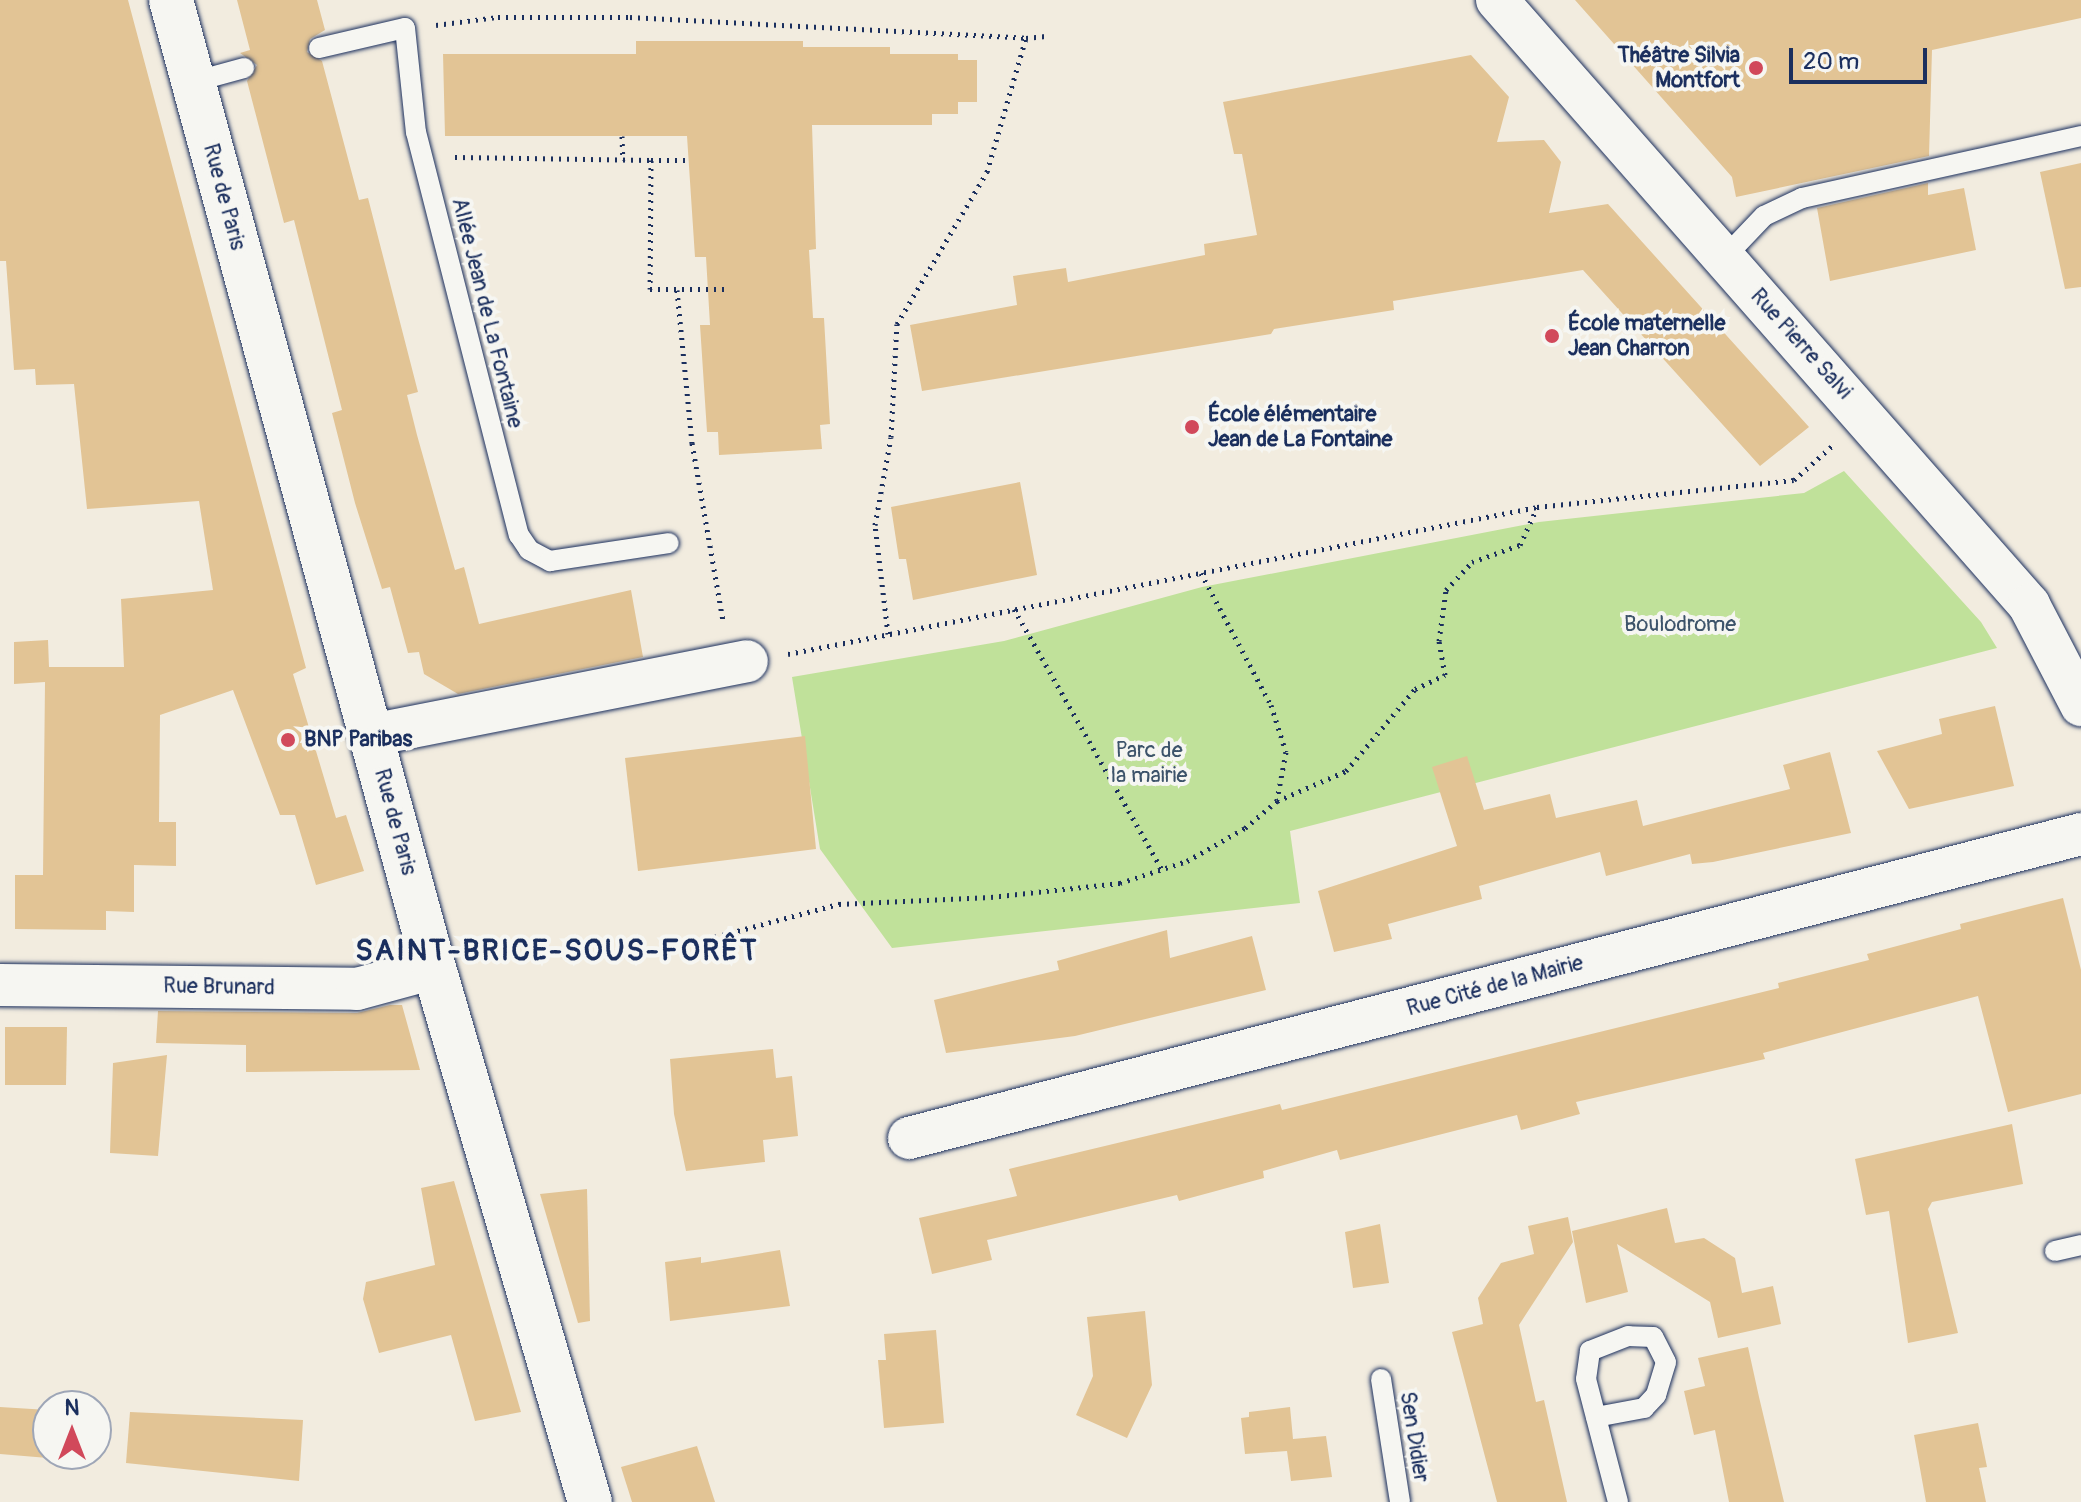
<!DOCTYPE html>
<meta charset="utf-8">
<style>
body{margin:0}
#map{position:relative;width:2081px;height:1502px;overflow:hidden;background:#f2ecdf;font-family:Pangolin,sans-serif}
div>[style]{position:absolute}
.green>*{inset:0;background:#c0e19a}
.building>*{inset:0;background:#e2c495}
.path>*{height:5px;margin-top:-2.5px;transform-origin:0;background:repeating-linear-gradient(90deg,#1b2f5e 0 2px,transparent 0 8px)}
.roads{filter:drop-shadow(0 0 2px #1b2f5e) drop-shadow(0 0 2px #1b2f5e)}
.service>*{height:20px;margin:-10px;padding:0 10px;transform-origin:10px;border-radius:10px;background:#f6f6f2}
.minor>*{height:42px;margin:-21px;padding:0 21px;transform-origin:21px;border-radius:21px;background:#f6f6f2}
.tertiary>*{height:44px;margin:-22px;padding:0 22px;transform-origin:22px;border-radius:22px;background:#f6f6f2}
.dots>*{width:22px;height:22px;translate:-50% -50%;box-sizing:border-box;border:4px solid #f6f6f2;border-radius:50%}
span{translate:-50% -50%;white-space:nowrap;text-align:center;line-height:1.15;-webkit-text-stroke:8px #f6f6f2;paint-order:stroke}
.poi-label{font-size:22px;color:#1b2f5e;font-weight:700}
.right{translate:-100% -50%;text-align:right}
.left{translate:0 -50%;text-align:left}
.street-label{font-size:22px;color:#1b2f5e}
.park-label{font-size:22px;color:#3c536a}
.district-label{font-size:30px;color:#1b2f5e;font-weight:700;letter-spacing:2px}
.north{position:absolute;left:32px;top:1390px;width:80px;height:80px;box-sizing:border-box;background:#f6f6f2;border:2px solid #9ea6b7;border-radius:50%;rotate:0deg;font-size:22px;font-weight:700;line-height:32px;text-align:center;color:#1b2f5e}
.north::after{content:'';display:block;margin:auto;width:28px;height:36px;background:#d1495b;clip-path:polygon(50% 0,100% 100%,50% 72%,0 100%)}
.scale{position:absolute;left:1789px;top:48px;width:138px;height:36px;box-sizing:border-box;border:4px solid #1b2f5e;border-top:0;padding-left:10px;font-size:24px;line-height:28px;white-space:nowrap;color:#1b2f5e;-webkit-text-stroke:6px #f6f6f2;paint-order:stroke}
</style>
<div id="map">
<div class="green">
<div style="clip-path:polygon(1844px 471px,1981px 622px,1997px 648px,1290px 831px,1300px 903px,892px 948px,820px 849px,792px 677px,1004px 641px,1202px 587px,1539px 522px,1804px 493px)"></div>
</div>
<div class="building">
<div style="clip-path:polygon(0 0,128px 0,306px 668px,293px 674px,336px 818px,346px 815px,364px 871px,316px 885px,295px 815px,280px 815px,233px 690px,160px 715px,159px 822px,176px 822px,176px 866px,134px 865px,134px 912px,106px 911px,106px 930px,15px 929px,15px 875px,43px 875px,45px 682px,14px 684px,14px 642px,48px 640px,49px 667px,124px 667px,121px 599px,213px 590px,199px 501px,87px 509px,74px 384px,36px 385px,35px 369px,14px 370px,6px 261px,0 261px)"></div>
<div style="clip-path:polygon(237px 0,317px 0,325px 30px,310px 39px,307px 52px,322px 61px,359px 200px,368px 198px,418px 392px,407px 395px,417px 435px,455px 570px,464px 567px,479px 624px,631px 590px,643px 657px,458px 694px,424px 674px,419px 652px,408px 653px,390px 587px,382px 589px,355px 503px,332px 413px,342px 410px,294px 220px,284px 223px,247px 81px,257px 65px,240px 53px,250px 50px)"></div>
<div style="clip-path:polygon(1575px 0,2081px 0,2081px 18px,1932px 50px,1929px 156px,1736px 197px,1732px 177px)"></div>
<div style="clip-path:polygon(636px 41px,803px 41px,803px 47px,890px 47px,890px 54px,958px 54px,958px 60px,977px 60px,977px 102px,958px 102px,958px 114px,932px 114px,932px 125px,812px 125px,816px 249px,809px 250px,813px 318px,824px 318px,830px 424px,820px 425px,822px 449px,719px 455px,718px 432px,707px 432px,700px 325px,710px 325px,706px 257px,695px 257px,687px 136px,445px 136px,443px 54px,636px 54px)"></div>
<div style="clip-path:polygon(1471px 55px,1509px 97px,1497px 142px,1544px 140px,1561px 162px,1549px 213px,1608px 204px,1809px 427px,1760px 466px,1583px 270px,1393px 301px,1394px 310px,1274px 329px,1271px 334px,922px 391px,910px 325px,1017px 305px,1013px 276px,1066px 268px,1068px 282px,1205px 255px,1204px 244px,1257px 235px,1242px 154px,1234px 154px,1223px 102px)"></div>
<div style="clip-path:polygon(2081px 163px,2081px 287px,2065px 289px,2040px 172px)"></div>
<div style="clip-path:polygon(1928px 183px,1928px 195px,1964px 188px,1976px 250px,1830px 281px,1817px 208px)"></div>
<div style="clip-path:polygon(1020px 482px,1037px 575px,913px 600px,906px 559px,899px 559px,891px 507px)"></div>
<div style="clip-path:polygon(1995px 706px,2014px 786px,1909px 809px,1877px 751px,1942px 734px,1939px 719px)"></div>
<div style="clip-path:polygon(805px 736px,816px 849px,638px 871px,625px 758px)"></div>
<div style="clip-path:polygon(1830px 752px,1851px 833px,1713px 862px,1692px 864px,1690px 854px,1606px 876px,1600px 852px,1479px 886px,1482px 899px,1388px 924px,1392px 939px,1334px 952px,1318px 891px,1457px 846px,1432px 767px,1467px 756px,1484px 810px,1550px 794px,1556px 818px,1637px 800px,1643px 826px,1790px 789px,1783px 765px)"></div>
<div style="clip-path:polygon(2063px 898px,2081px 970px,2081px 1094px,2008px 1112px,1978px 996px,1763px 1053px,1765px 1059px,1576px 1102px,1580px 1114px,1521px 1130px,1517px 1115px,1340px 1160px,1337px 1150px,1263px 1171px,1264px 1178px,1179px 1201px,1177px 1195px,987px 1240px,992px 1260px,932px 1274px,919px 1218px,1017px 1196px,1009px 1169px,1280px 1104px,1282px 1110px,1779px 988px,1778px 983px,1869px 960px,1867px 954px,1961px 929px,1960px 924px)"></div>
<div style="clip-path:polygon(1167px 930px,1170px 958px,1252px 936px,1266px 990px,1075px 1036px,946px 1053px,934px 1000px,1059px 970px,1057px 961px)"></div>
<div style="clip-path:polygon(390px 1005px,402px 1005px,420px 1070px,246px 1072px,246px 1045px,156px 1043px,158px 1011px,357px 1013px)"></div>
<div style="clip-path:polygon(5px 1027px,67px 1027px,66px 1085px,5px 1085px)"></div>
<div style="clip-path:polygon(773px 1049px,776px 1078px,792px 1076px,798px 1136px,763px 1140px,765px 1162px,686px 1171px,674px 1114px,670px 1059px)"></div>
<div style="clip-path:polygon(167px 1055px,158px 1156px,110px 1153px,113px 1063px)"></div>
<div style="clip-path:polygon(2012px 1124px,2023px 1184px,1932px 1202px,1928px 1209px,1958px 1333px,1908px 1343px,1889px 1211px,1866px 1215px,1855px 1159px)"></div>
<div style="clip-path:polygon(454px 1181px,521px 1412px,475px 1421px,451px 1335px,379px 1353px,363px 1299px,366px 1282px,435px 1265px,421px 1188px)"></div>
<div style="clip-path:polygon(587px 1189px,590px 1321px,578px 1323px,540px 1194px)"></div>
<div style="clip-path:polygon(1667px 1208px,1675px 1243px,1704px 1238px,1735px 1258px,1742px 1293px,1773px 1286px,1781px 1324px,1718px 1338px,1710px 1302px,1617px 1244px,1628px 1292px,1586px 1303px,1572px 1231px)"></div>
<div style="clip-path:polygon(1568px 1217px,1573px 1242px,1519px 1325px,1536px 1402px,1544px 1400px,1567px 1502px,1497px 1502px,1452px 1332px,1483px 1324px,1478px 1298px,1501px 1263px,1534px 1254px,1528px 1226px)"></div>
<div style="clip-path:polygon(1380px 1224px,1389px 1283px,1353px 1288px,1345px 1232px)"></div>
<div style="clip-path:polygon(780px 1250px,790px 1306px,670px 1321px,665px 1262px,701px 1257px,701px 1263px)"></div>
<div style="clip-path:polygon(1145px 1311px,1152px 1385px,1127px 1438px,1076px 1415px,1093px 1376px,1087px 1317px)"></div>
<div style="clip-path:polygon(936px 1330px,944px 1423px,884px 1428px,878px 1360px,886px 1360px,884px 1334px)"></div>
<div style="clip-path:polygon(1748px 1347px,1759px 1397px,1784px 1502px,1729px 1502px,1715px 1430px,1694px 1435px,1684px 1391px,1705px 1386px,1698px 1358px)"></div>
<div style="clip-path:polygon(0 1407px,48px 1410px,48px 1458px,0 1454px)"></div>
<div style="clip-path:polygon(1290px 1407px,1293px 1439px,1326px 1436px,1332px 1477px,1291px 1481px,1287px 1451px,1245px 1454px,1241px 1418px,1249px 1417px,1249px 1412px)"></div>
<div style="clip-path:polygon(130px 1412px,303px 1420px,299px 1481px,126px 1463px)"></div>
<div style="clip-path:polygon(1978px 1423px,1987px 1467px,1979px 1468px,1986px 1502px,1926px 1502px,1914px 1435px)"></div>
<div style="clip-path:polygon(697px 1446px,715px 1502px,632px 1502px,621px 1467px)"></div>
</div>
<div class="path">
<div style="left:436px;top:25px;width:63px;rotate:-7.4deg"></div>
<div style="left:498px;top:17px;width:132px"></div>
<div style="left:630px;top:17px;width:397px;rotate:3deg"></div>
<div style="left:622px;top:136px;width:24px;rotate:88deg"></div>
<div style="left:455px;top:157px;width:196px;rotate:0.9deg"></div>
<div style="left:651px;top:160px;width:129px;rotate:90.4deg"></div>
<div style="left:650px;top:289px;width:77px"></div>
<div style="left:651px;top:160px;width:37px"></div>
<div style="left:677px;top:290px;width:154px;rotate:84.4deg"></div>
<div style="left:692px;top:443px;width:180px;rotate:80.1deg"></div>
<div style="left:1201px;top:573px;width:149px;rotate:62.1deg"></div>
<div style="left:1271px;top:705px;width:49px;rotate:72.3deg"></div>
<div style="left:1286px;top:752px;width:49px;rotate:100.6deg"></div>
<div style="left:1014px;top:609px;width:299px;rotate:60.4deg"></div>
<div style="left:888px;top:634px;width:110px;rotate:-96.8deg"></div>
<div style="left:875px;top:525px;width:89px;rotate:-79.7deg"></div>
<div style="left:891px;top:437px;width:113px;rotate:-87deg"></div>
<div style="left:897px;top:324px;width:177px;rotate:-59.4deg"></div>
<div style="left:987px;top:172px;width:140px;rotate:-73.8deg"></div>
<div style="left:1026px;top:38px;width:20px;rotate:-6deg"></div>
<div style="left:788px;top:654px;width:763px;rotate:-11.1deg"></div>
<div style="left:1537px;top:507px;width:258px;rotate:-6deg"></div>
<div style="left:1794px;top:480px;width:52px;rotate:-41.9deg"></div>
<div style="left:707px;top:939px;width:137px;rotate:-14.9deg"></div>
<div style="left:839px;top:904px;width:152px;rotate:-2.6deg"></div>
<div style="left:991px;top:897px;width:130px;rotate:-6.2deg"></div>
<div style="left:1120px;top:883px;width:71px;rotate:-18.2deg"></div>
<div style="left:1187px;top:861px;width:67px;rotate:-29.6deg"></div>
<div style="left:1245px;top:828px;width:42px;rotate:-40.2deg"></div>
<div style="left:1277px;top:801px;width:75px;rotate:-23.5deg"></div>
<div style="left:1346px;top:771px;width:107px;rotate:-49.9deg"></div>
<div style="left:1415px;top:689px;width:33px;rotate:-25deg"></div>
<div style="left:1445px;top:675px;width:35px;rotate:-100deg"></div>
<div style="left:1439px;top:641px;width:51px;rotate:-82.2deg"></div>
<div style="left:1446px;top:590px;width:38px;rotate:-47deg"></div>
<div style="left:1472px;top:562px;width:51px;rotate:-19.5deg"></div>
<div style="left:1520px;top:545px;width:41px;rotate:-65.3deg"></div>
</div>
<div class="roads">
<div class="service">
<div style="left:319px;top:48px;width:88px;rotate:-13.1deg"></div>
<div style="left:405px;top:28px;width:105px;rotate:84deg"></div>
<div style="left:416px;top:132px;width:416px;rotate:75.7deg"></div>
<div style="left:519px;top:535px;width:18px;rotate:56deg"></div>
<div style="left:529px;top:550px;width:24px;rotate:28deg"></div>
<div style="left:550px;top:561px;width:120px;rotate:-8.6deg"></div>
<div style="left:193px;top:82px;width:53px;rotate:-15.4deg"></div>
<div style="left:1724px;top:258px;width:58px;rotate:-46.4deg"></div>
<div style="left:1764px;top:216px;width:42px;rotate:-25.3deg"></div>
<div style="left:1802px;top:198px;width:286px;rotate:-12.5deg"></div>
<div style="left:2055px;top:1251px;width:27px;rotate:-13deg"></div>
<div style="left:1381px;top:1379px;width:124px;rotate:81.2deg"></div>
<div style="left:1596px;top:1417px;width:49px;rotate:-10.6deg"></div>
<div style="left:1644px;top:1408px;width:18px;rotate:-47deg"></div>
<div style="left:1656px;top:1395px;width:34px;rotate:-73deg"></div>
<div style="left:1666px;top:1362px;width:28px;rotate:-117deg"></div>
<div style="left:1653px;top:1337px;width:25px;rotate:-178deg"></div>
<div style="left:1628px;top:1336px;width:41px;rotate:158.5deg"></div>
<div style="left:1590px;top:1351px;width:28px;rotate:98deg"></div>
<div style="left:1586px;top:1379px;width:127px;rotate:75.4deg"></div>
</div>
<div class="minor">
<div style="left:1497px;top:0;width:806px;rotate:48.67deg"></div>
<div style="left:2029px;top:605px;width:113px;rotate:62.5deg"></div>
<div style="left:371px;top:735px;width:383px;rotate:-11.1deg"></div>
<div style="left:0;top:985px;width:357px;rotate:0.6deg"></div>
<div style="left:357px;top:989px;width:80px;rotate:-15.3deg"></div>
<div style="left:909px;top:1138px;width:1211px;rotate:-14.54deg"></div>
</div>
<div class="tertiary">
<div style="left:171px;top:0;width:1003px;rotate:74.8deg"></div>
<div style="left:434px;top:968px;width:556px;rotate:73.72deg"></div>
</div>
</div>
<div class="dots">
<div style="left:1756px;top:68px;background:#d1495b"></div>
<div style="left:1552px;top:336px;background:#d1495b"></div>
<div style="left:1192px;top:427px;background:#d1495b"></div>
<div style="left:288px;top:740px;background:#d1495b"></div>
</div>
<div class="poi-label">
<span class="right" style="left:1740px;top:68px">Théâtre Silvia<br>Montfort</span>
<span class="left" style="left:1568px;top:336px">École maternelle<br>Jean Charron</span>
<span class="left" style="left:1208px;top:427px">École élémentaire<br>Jean de La Fontaine</span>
<span class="left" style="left:304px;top:740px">BNP Paribas</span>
</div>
<div class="street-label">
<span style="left:224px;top:197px;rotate:75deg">Rue de Paris</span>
<span style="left:487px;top:313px;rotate:76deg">Allée Jean de La Fontaine</span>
<span style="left:1801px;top:344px;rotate:48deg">Rue Pierre Salvi</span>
<span style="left:395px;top:822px;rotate:75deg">Rue de Paris</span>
<span style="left:1495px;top:986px;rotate:-15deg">Rue Cité de la Mairie</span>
<span style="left:219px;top:987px;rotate:1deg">Rue Brunard</span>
<span style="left:1414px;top:1437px;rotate:81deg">Sen Didier</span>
</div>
<div class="park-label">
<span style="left:1680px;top:625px">Boulodrome</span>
<span style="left:1149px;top:763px">Parc de<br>la mairie</span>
</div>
<div class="district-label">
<span style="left:557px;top:951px">SAINT-BRICE-SOUS-FORÊT</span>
</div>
<div class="north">N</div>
<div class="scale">20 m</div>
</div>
